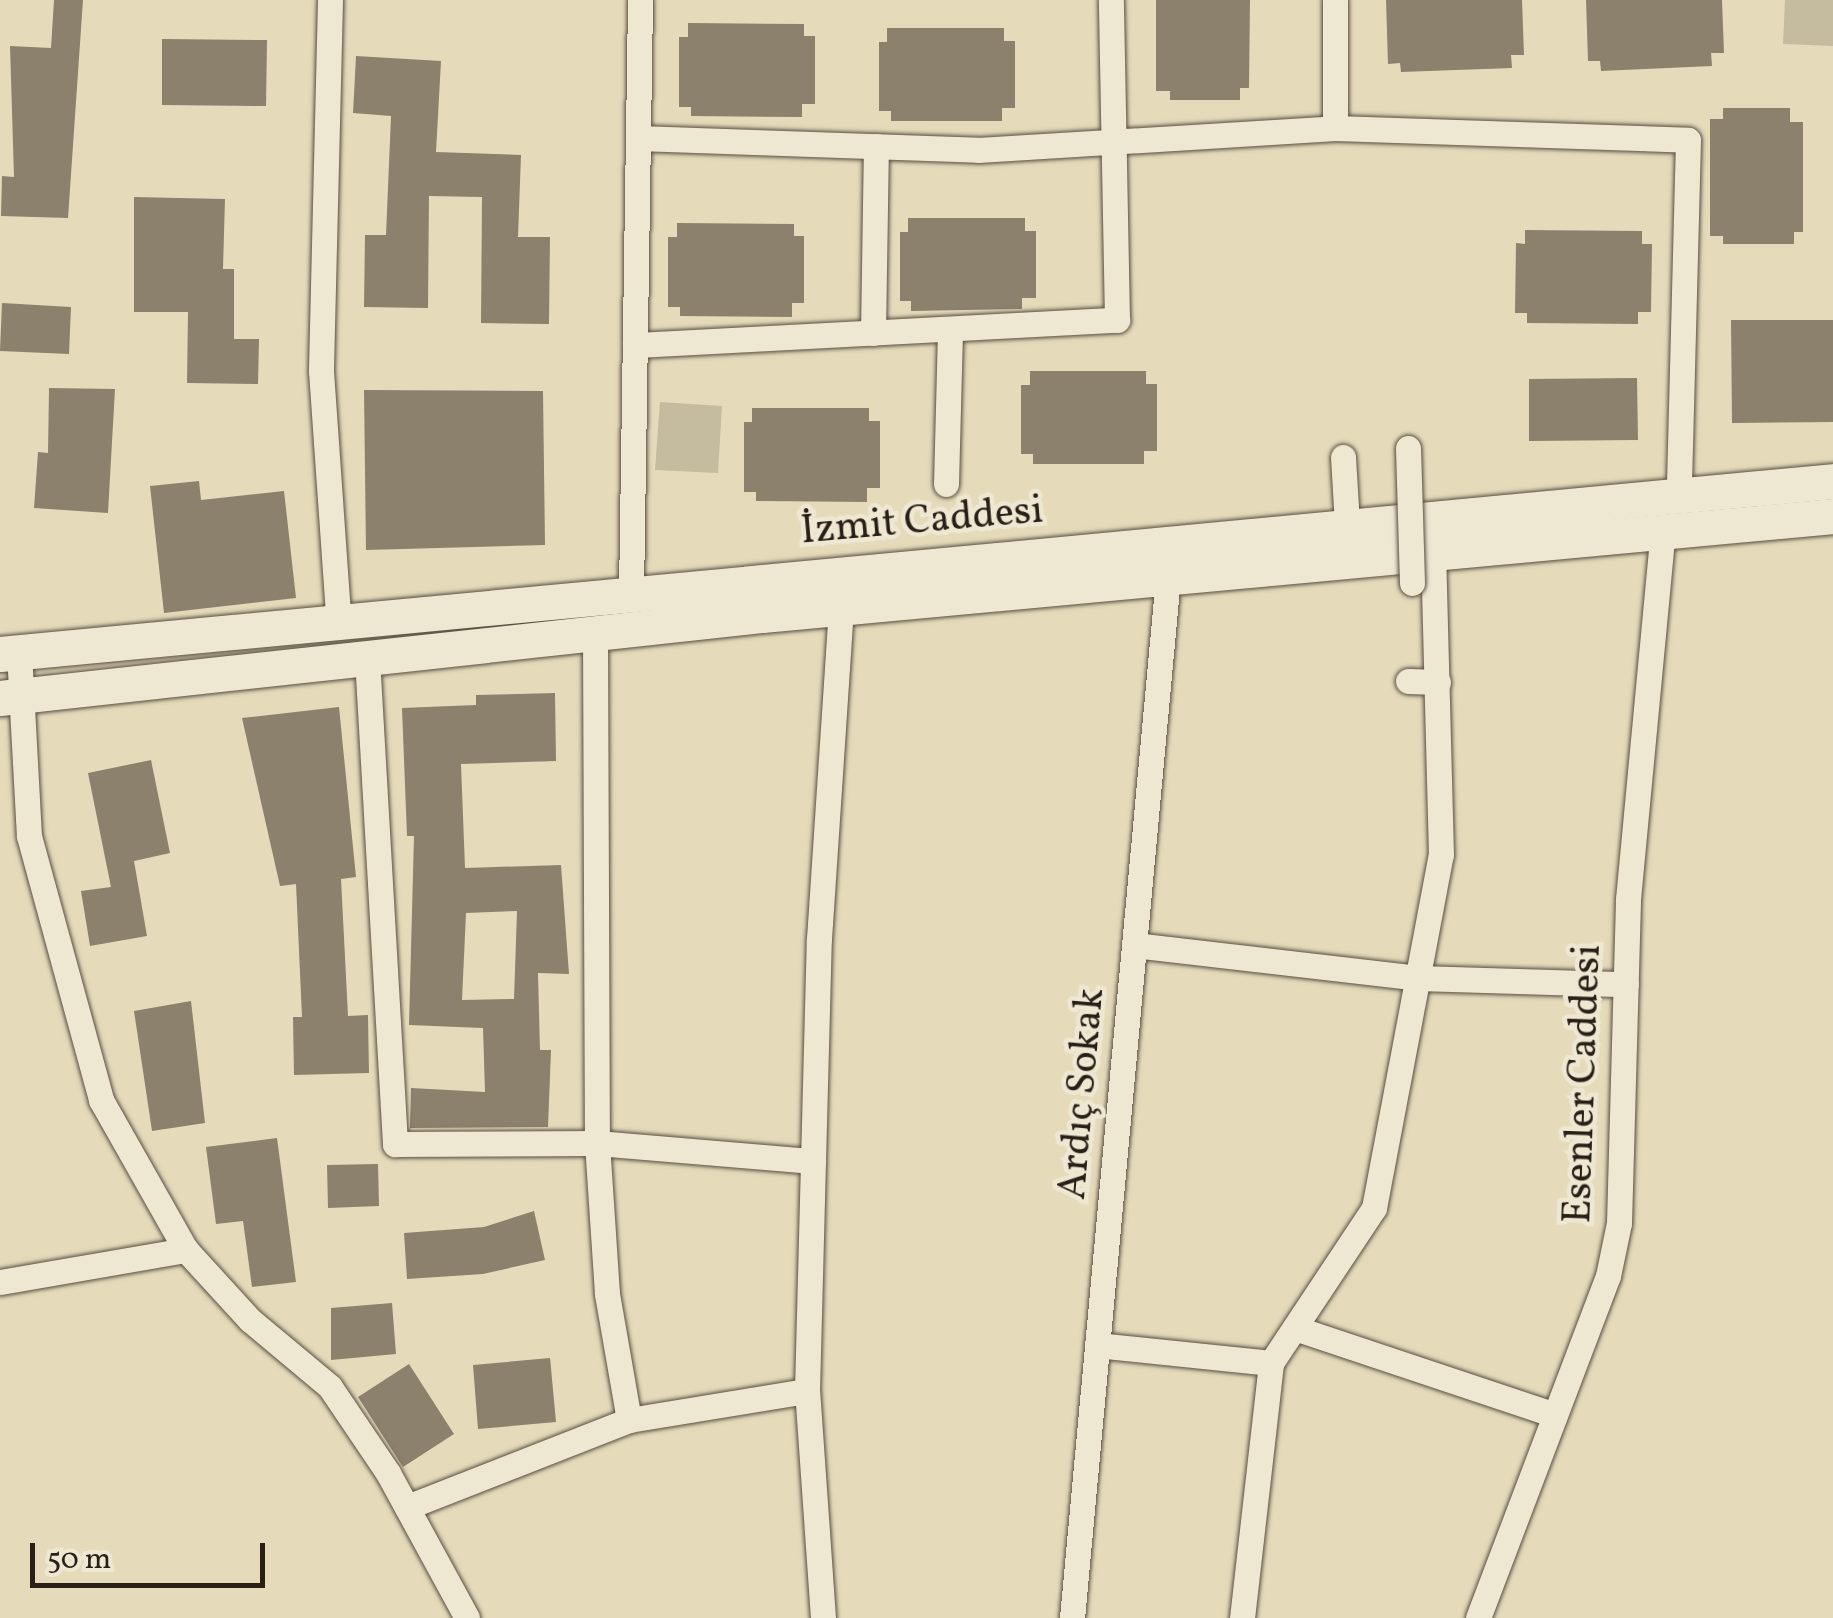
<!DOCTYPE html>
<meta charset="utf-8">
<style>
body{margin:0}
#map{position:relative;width:1833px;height:1618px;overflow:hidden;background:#e5dbbb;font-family:Vollkorn,serif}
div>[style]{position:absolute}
.green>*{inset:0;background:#c5bb9f}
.building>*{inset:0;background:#8b816c}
.roads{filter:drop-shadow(0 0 2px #584e40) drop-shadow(0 0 2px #584e40)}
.street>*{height:25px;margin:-12.5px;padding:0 12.5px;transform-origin:12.5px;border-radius:12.5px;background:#eee8d3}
.secondary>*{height:35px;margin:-17.5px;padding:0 17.5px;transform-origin:17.5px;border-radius:17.5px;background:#eee8d3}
.bridges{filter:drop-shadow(0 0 2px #584e40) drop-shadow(0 0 2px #584e40)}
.street-bridge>*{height:25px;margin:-12.5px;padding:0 12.5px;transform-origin:12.5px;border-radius:12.5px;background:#eee8d3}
span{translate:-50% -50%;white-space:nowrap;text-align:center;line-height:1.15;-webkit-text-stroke:9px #eee8d3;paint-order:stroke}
.street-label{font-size:40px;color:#291f17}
.scale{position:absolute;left:30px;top:1543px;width:235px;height:45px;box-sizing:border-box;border:5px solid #291f17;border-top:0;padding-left:12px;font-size:30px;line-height:35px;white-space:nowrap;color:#291f17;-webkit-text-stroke:8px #eee8d3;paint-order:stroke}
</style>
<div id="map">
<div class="green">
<div style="clip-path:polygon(1785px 0,1833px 0,1833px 46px,1783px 44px)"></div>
<div style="clip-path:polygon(660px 402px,722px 406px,718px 473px,655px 470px)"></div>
</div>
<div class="building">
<div style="clip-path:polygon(54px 0,83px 0,68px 218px,1px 216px,2px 176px,14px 177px,10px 46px,51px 48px)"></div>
<div style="clip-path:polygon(1156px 0,1250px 0,1249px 88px,1240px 88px,1240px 100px,1170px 100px,1170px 91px,1156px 91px)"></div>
<div style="clip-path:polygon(1386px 0,1522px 0,1524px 55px,1511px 55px,1512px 68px,1401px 72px,1400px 63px,1388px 64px)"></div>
<div style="clip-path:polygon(1586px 0,1722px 0,1724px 53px,1711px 53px,1712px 66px,1601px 71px,1600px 61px,1588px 61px)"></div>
<div style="clip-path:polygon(688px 23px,804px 24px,804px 36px,815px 36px,815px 104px,802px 104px,802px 117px,691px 116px,691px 107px,679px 107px,679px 37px,688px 37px)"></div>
<div style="clip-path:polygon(887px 28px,1004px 28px,1004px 41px,1015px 41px,1015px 108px,1002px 108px,1002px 121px,891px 121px,891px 111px,879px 111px,879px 42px,887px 42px)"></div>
<div style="clip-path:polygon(162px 39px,267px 40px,266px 106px,162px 105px)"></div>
<div style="clip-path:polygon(356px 56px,441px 61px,436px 152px,521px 155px,518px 237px,550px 237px,549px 324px,481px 323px,482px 197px,429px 196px,428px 308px,364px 307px,365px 235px,386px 235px,391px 116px,353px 113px)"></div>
<div style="clip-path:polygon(1723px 108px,1790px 108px,1790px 122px,1803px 122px,1803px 232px,1794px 232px,1794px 244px,1723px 244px,1723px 236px,1710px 236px,1710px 119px,1723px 119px)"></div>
<div style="clip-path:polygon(134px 197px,225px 199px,223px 269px,234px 269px,234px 339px,259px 339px,258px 384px,187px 383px,188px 312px,134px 312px)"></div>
<div style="clip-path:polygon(908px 218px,1025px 218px,1025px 231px,1036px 231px,1036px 298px,1022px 298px,1022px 309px,911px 311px,911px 301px,900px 301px,900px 232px,908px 232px)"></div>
<div style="clip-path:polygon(677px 223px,794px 224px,794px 236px,804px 236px,804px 303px,792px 303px,792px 317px,680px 316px,680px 307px,668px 307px,668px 237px,677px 237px)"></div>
<div style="clip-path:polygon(1525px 230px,1642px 231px,1642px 244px,1652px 244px,1651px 312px,1638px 312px,1638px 324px,1527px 323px,1527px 313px,1515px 313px,1516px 243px,1525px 244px)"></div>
<div style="clip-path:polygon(2px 303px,71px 307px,69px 354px,0 351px)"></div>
<div style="clip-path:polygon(1731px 320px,1833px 320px,1833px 422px,1732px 423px)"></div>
<div style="clip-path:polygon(1030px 371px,1146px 371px,1146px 384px,1157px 384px,1157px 451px,1144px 451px,1144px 464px,1033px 464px,1033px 454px,1021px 454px,1021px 385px,1030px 385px)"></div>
<div style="clip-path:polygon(1637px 378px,1638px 440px,1529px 441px,1529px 379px)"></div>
<div style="clip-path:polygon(49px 388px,115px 389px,108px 513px,34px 508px,38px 452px,48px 453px)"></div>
<div style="clip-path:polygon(364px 390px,543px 391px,545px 545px,366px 550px)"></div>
<div style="clip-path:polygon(752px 408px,869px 408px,869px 421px,880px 421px,880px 488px,867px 488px,867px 502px,756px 501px,756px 492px,744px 492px,744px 422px,752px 422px)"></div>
<div style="clip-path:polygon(199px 481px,201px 500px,284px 491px,296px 598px,164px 613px,150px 486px)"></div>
<div style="clip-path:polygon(evenodd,555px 693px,556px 761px,461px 764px,465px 868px,561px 865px,569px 974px,538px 973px,540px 1050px,551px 1050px,548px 1127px,410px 1128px,411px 1088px,485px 1092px,483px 1028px,409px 1025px,414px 836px,407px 836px,402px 708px,476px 705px,476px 695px,555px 693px,517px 911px,514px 999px,462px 1000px,466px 913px,517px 911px)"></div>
<div style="clip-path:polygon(339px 707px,356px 877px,341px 879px,348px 1016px,368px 1015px,369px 1073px,294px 1075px,293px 1017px,302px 1017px,296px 884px,280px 886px,242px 718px)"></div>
<div style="clip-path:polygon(151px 760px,170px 853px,134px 861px,147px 936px,90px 946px,81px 891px,111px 887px,88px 773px)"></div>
<div style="clip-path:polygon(191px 1001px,205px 1123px,152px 1131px,134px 1011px)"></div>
<div style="clip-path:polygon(277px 1138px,296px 1282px,252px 1287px,243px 1221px,216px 1224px,206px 1147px)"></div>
<div style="clip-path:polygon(378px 1164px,379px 1206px,328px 1208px,327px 1165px)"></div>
<div style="clip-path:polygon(534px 1211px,545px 1260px,483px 1274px,407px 1279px,404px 1233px,484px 1227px)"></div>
<div style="clip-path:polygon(392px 1303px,396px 1354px,331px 1360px,331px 1308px)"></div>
<div style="clip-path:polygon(550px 1358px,556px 1422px,478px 1429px,473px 1365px)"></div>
<div style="clip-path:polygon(409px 1364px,454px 1434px,403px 1467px,358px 1397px)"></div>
</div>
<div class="roads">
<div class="street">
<div style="left:330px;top:0;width:371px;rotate:91.4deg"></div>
<div style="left:321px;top:371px;width:247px;rotate:86deg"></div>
<div style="left:1335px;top:0;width:128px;rotate:90deg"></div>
<div style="left:638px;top:138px;width:340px;rotate:2deg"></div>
<div style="left:978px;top:150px;width:358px;rotate:-3.5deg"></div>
<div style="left:1335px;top:128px;width:353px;rotate:1.9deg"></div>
<div style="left:1688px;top:140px;width:354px;rotate:91.5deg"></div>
<div style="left:873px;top:333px;width:187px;rotate:-89.1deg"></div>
<div style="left:635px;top:345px;width:483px;rotate:-3deg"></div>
<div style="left:1117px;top:320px;width:320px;rotate:-91.1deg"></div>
<div style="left:1343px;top:457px;width:68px;rotate:86.6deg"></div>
<div style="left:946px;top:484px;width:155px;rotate:-88.5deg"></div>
<div style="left:631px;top:594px;width:594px;rotate:-89.13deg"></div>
<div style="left:595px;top:633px;width:510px;rotate:89.78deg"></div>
<div style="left:597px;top:1143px;width:151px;rotate:86.2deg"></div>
<div style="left:607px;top:1294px;width:128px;rotate:80.1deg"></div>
<div style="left:19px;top:652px;width:184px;rotate:86.9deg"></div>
<div style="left:29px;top:836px;width:274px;rotate:74.7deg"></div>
<div style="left:101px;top:1100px;width:172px;rotate:60.5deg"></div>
<div style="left:186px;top:1250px;width:95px;rotate:47.6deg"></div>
<div style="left:250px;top:1320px;width:104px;rotate:39.9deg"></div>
<div style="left:330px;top:1387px;width:104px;rotate:56deg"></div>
<div style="left:388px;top:1473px;width:165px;rotate:61.4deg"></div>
<div style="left:367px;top:658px;width:487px;rotate:86.7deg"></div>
<div style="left:395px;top:1144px;width:202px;rotate:-0.3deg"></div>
<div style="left:597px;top:1143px;width:217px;rotate:4.8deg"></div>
<div style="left:1408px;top:681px;width:30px;rotate:2deg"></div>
<div style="left:1134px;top:945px;width:286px;rotate:6.6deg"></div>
<div style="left:1418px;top:978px;width:208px;rotate:1.7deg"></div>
<div style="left:0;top:1282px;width:189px;rotate:-9.8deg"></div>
<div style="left:1295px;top:1328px;width:274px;rotate:18.5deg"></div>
<div style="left:1097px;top:1345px;width:175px;rotate:5.9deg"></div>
<div style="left:407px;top:1507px;width:238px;rotate:-21.4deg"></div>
<div style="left:629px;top:1420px;width:180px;rotate:-9.3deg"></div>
<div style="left:823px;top:1618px;width:228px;rotate:-94deg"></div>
<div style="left:807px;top:1391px;width:452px;rotate:-88.5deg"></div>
<div style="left:819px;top:939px;width:332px;rotate:-86.2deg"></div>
<div style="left:1072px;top:1618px;width:1045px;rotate:-84.73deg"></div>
<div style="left:1242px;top:1618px;width:257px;rotate:-83.5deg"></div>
<div style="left:1271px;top:1363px;width:186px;rotate:-56.4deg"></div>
<div style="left:1374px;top:1208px;width:359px;rotate:-79.3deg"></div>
<div style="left:1441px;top:855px;width:302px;rotate:-91.5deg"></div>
<div style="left:1478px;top:1618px;width:366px;rotate:-69.2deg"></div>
<div style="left:1608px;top:1276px;width:54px;rotate:-78.3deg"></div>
<div style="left:1619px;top:1223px;width:324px;rotate:-88.4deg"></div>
<div style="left:1628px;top:899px;width:370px;rotate:-84.6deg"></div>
</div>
<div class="secondary">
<div style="left:0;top:654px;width:1841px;rotate:-5.39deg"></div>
<div style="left:0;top:698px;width:767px;rotate:-6.22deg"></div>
<div style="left:762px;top:615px;width:1076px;rotate:-5.28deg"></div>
</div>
</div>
<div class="bridges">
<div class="street-bridge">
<div style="left:1408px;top:448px;width:135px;rotate:88.3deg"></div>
</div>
</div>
<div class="street-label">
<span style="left:922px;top:522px;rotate:-5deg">İzmit Caddesi</span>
<span style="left:1584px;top:1084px;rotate:-88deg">Esenler Caddesi</span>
<span style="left:1083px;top:1094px;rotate:-85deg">Ardıç Sokak</span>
</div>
<div class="scale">50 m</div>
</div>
